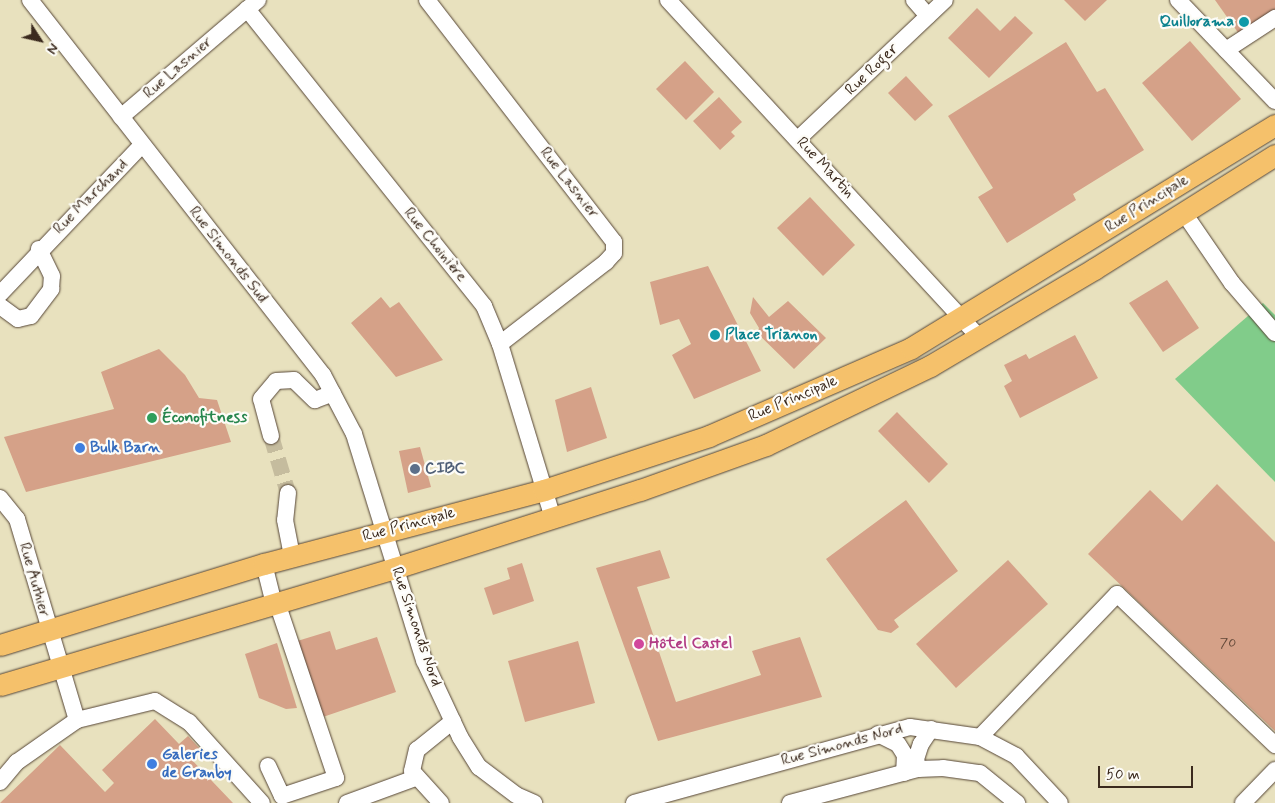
<!DOCTYPE html>
<meta charset="utf-8">
<style>
body{margin:0}
#map{position:relative;width:1275px;height:803px;overflow:hidden;background:#e8e1be;font-family:Mynerve,sans-serif}
div>[style]{position:absolute}
.green>*{inset:0;background:#81cc8a}
.building>*{inset:0;background:#d5a188}
.minor-tunnel>*{height:16px;margin-top:-8px;transform-origin:0;background:repeating-linear-gradient(90deg,#c5bc9e 0 16px,transparent 0 24px)}
.roads{filter:drop-shadow(0 0 1px #554536) drop-shadow(0 0 1px #554536)}
.minor>*{height:16px;margin:-8px;padding:0 8px;transform-origin:8px;border-radius:8px;background:#fff}
.major>*{height:21px;margin:-10.5px;padding:0 10.5px;transform-origin:10.5px;border-radius:10.5px;background:#f5c16b}
.dots>*{width:14px;height:14px;translate:-50% -50%;box-sizing:border-box;border:2px solid #fdfcf7;border-radius:50%}
span{translate:-50% -50%;white-space:nowrap;text-align:center;line-height:1.15;-webkit-text-stroke:4.5px #fdfcf7;paint-order:stroke}
.number-label{font-size:14px;color:#624838}
.number-label span{-webkit-text-stroke-width:0}
.culture-label{font-size:16px;color:#0d838f;font-weight:700}
.right{translate:-100% -50%;text-align:right}
.left{translate:0 -50%;text-align:left}
.street-label{font-size:16px;color:#3b2a1e}
.leisure-label{font-size:16px;color:#27864d;font-weight:700}
.shop-label{font-size:16px;color:#366cbe;font-weight:700}
.service-label{font-size:16px;color:#4e5e75;font-weight:700}
.hotel-label{font-size:16px;color:#b23c85;font-weight:700}
.north{position:absolute;left:15px;top:15px;width:50px;height:50px;-webkit-text-stroke:4px #fdfcf7;paint-order:stroke;rotate:125deg;font-size:14px;font-weight:700;line-height:20px;text-align:center;color:#3b2a1e}
.north::after{content:'';display:block;margin:auto;width:18px;height:22px;background:#3b2a1e;clip-path:polygon(50% 0,100% 100%,50% 72%,0 100%)}
.scale{position:absolute;left:1098px;top:766px;width:95px;height:22px;box-sizing:border-box;border:2px solid #3b2a1e;border-top:0;padding-left:6px;font-size:15px;line-height:18px;white-space:nowrap;color:#3b2a1e;-webkit-text-stroke:4px #fdfcf7;paint-order:stroke}
</style>
<div id="map">
<div class="green">
<div style="clip-path:polygon(1263px 303px,1275px 315px,1275px 482px,1175px 379px)"></div>
</div>
<div class="building">
<div style="clip-path:polygon(1064px 0,1107px 0,1085px 21px)"></div>
<div style="clip-path:polygon(1215px 0,1275px 0,1275px 10px,1239px 34px)"></div>
<div style="clip-path:polygon(977px 8px,1000px 31px,1015px 16px,1033px 33px,989px 78px,948px 38px)"></div>
<div style="clip-path:polygon(1190px 41px,1241px 99px,1192px 141px,1142px 83px)"></div>
<div style="clip-path:polygon(1066px 42px,1097px 92px,1105px 88px,1144px 150px,1073px 194px,1076px 200px,1007px 243px,978px 197px,993px 188px,948px 116px)"></div>
<div style="clip-path:polygon(685px 61px,714px 92px,686px 120px,656px 89px)"></div>
<div style="clip-path:polygon(906px 76px,933px 105px,915px 121px,888px 93px)"></div>
<div style="clip-path:polygon(719px 97px,742px 122px,731px 132px,735px 136px,720px 150px,693px 121px)"></div>
<div style="clip-path:polygon(810px 197px,855px 245px,823px 276px,777px 228px)"></div>
<div style="clip-path:polygon(708px 266px,761px 371px,694px 399px,672px 355px,691px 344px,679px 319px,660px 325px,650px 282px)"></div>
<div style="clip-path:polygon(1167px 280px,1199px 328px,1163px 352px,1129px 303px)"></div>
<div style="clip-path:polygon(381px 297px,390px 308px,399px 302px,443px 360px,396px 377px,351px 323px)"></div>
<div style="clip-path:polygon(753px 297px,769px 317px,788px 301px,826px 338px,794px 369px,757px 333px,759px 328px,750px 313px)"></div>
<div style="clip-path:polygon(1075px 335px,1098px 378px,1020px 418px,1004px 386px,1012px 381px,1004px 365px,1026px 354px,1029px 359px)"></div>
<div style="clip-path:polygon(159px 349px,185px 375px,199px 398px,217px 400px,231px 442px,26px 492px,4px 437px,114px 409px,101px 372px)"></div>
<div style="clip-path:polygon(591px 387px,607px 438px,567px 452px,555px 400px)"></div>
<div style="clip-path:polygon(897px 412px,948px 464px,929px 483px,878px 431px)"></div>
<div style="clip-path:polygon(420px 447px,431px 487px,408px 493px,399px 451px)"></div>
<div style="clip-path:polygon(1217px 484px,1275px 542px,1275px 731px,1088px 554px,1150px 490px,1182px 521px)"></div>
<div style="clip-path:polygon(906px 500px,958px 571px,894px 620px,899px 627px,891px 633px,878px 630px,826px 559px)"></div>
<div style="clip-path:polygon(660px 550px,670px 578px,637px 587px,676px 702px,761px 675px,752px 651px,800px 637px,822px 697px,658px 741px,596px 568px)"></div>
<div style="clip-path:polygon(1008px 560px,1048px 604px,956px 688px,916px 644px)"></div>
<div style="clip-path:polygon(522px 563px,534px 601px,493px 615px,484px 588px,510px 579px,507px 568px)"></div>
<div style="clip-path:polygon(330px 631px,336px 650px,377px 637px,396px 692px,320px 718px,294px 642px)"></div>
<div style="clip-path:polygon(578px 641px,595px 703px,525px 722px,508px 661px)"></div>
<div style="clip-path:polygon(277px 643px,297px 708px,286px 709px,259px 698px,245px 654px)"></div>
<div style="clip-path:polygon(155px 719px,179px 744px,188px 736px,200px 749px,190px 758px,233px 803px,0 803px,60px 745px,105px 792px,114px 783px,102px 770px)"></div>
</div>
<div class="minor-tunnel">
<div style="left:271px;top:436px;width:59px;rotate:73.4deg"></div>
</div>
<div class="roads">
<div class="minor">
<div style="left:30px;top:0;width:476px;rotate:52deg"></div>
<div style="left:323px;top:375px;width:67px;rotate:62.3deg"></div>
<div style="left:354px;top:434px;width:237px;rotate:72.8deg"></div>
<div style="left:424px;top:660px;width:85px;rotate:64.9deg"></div>
<div style="left:460px;top:737px;width:36px;rotate:58deg"></div>
<div style="left:479px;top:767px;width:46px;rotate:37.1deg"></div>
<div style="left:516px;top:795px;width:20px;rotate:24deg"></div>
<div style="left:427px;top:0;width:306px;rotate:52.3deg"></div>
<div style="left:614px;top:242px;width:11px;rotate:90deg"></div>
<div style="left:614px;top:253px;width:12px;rotate:132deg"></div>
<div style="left:606px;top:262px;width:134px;rotate:142.3deg"></div>
<div style="left:668px;top:0;width:459px;rotate:47.3deg"></div>
<div style="left:914px;top:0;width:21px;rotate:49deg"></div>
<div style="left:1178px;top:0;width:140px;rotate:46.2deg"></div>
<div style="left:247px;top:9px;width:380px;rotate:51.4deg"></div>
<div style="left:484px;top:306px;width:41px;rotate:67.2deg"></div>
<div style="left:500px;top:344px;width:182px;rotate:73.1deg"></div>
<div style="left:1226px;top:50px;width:59px;rotate:-33.1deg"></div>
<div style="left:121px;top:117px;width:180px;rotate:-40.5deg"></div>
<div style="left:798px;top:139px;width:202px;rotate:-43.4deg"></div>
<div style="left:1184px;top:213px;width:85px;rotate:55.6deg"></div>
<div style="left:1232px;top:283px;width:66px;rotate:49.3deg"></div>
<div style="left:0;top:294px;width:206px;rotate:-46.4deg"></div>
<div style="left:0;top:306px;width:22px;rotate:36deg"></div>
<div style="left:18px;top:319px;width:13px;rotate:-13deg"></div>
<div style="left:31px;top:316px;width:34px;rotate:-53deg"></div>
<div style="left:51px;top:289px;width:13px;rotate:-86deg"></div>
<div style="left:52px;top:276px;width:30px;rotate:-116deg"></div>
<div style="left:271px;top:436px;width:38px;rotate:-105deg"></div>
<div style="left:261px;top:399px;width:23px;rotate:-50deg"></div>
<div style="left:276px;top:381px;width:18px;rotate:-3deg"></div>
<div style="left:294px;top:380px;width:29px;rotate:44deg"></div>
<div style="left:315px;top:400px;width:19px;rotate:-21deg"></div>
<div style="left:288px;top:493px;width:27px;rotate:96deg"></div>
<div style="left:285px;top:520px;width:37px;rotate:79deg"></div>
<div style="left:0;top:498px;width:27px;rotate:51deg"></div>
<div style="left:17px;top:519px;width:210px;rotate:73.4deg"></div>
<div style="left:264px;top:564px;width:41px;rotate:76deg"></div>
<div style="left:878px;top:734px;width:22px;rotate:27deg"></div>
<div style="left:898px;top:744px;width:13px;rotate:58deg"></div>
<div style="left:905px;top:755px;width:18px;rotate:93deg"></div>
<div style="left:980px;top:737px;width:198px;rotate:-46.2deg"></div>
<div style="left:1117px;top:594px;width:219px;rotate:43.7deg"></div>
<div style="left:268px;top:766px;width:33px;rotate:65deg"></div>
<div style="left:282px;top:796px;width:57px;rotate:-18.4deg"></div>
<div style="left:336px;top:778px;width:185px;rotate:-108.6deg"></div>
<div style="left:918px;top:769px;width:10px;rotate:-101deg"></div>
<div style="left:916px;top:759px;width:16px;rotate:-72deg"></div>
<div style="left:921px;top:744px;width:18px;rotate:-56deg"></div>
<div style="left:0;top:782px;width:26px;rotate:-50deg"></div>
<div style="left:17px;top:762px;width:73px;rotate:-35deg"></div>
<div style="left:77px;top:720px;width:80px;rotate:-13.7deg"></div>
<div style="left:155px;top:701px;width:40px;rotate:32deg"></div>
<div style="left:189px;top:722px;width:109px;rotate:48deg"></div>
<div style="left:347px;top:803px;width:72px;rotate:-20.2deg"></div>
<div style="left:441px;top:803px;width:43px;rotate:-132.2deg"></div>
<div style="left:412px;top:771px;width:22px;rotate:-77deg"></div>
<div style="left:417px;top:750px;width:46px;rotate:-38.9deg"></div>
<div style="left:634px;top:803px;width:286px;rotate:-15.4deg"></div>
<div style="left:910px;top:727px;width:71px;rotate:8.1deg"></div>
<div style="left:980px;top:737px;width:41px;rotate:27.8deg"></div>
<div style="left:1016px;top:756px;width:64px;rotate:46.9deg"></div>
<div style="left:790px;top:803px;width:132px;rotate:-14.9deg"></div>
<div style="left:918px;top:769px;width:25px;rotate:-2deg"></div>
<div style="left:943px;top:768px;width:37px;rotate:8deg"></div>
<div style="left:980px;top:773px;width:48px;rotate:39deg"></div>
<div style="left:1243px;top:803px;width:46px;rotate:-45.9deg"></div>
</div>
<div class="major">
<div style="left:0;top:645px;width:276px;rotate:-17.1deg"></div>
<div style="left:264px;top:564px;width:290px;rotate:-14.8deg"></div>
<div style="left:544px;top:490px;width:174px;rotate:-18.1deg"></div>
<div style="left:709px;top:436px;width:220px;rotate:-23.5deg"></div>
<div style="left:911px;top:348px;width:427px;rotate:-31.5deg"></div>
<div style="left:0;top:685px;width:412px;rotate:-16.5deg"></div>
<div style="left:395px;top:568px;width:257px;rotate:-17.7deg"></div>
<div style="left:640px;top:490px;width:134px;rotate:-19.7deg"></div>
<div style="left:766px;top:445px;width:182px;rotate:-25.7deg"></div>
<div style="left:930px;top:366px;width:191px;rotate:-30.6deg"></div>
<div style="left:1094px;top:269px;width:214px;rotate:-32.2deg"></div>
</div>
</div>
<div class="dots">
<div style="left:1244px;top:22px;background:#0f9aa8"></div>
<div style="left:715px;top:335px;background:#0f9aa8"></div>
<div style="left:152px;top:418px;background:#2e9e5b"></div>
<div style="left:80px;top:448px;background:#3f7fe0"></div>
<div style="left:415px;top:469px;background:#5c6f8a"></div>
<div style="left:639px;top:644px;background:#d1479c"></div>
<div style="left:152px;top:764px;background:#3f7fe0"></div>
</div>
<div class="number-label">
<span style="left:1228px;top:643px">70</span>
</div>
<div class="culture-label">
<span class="right" style="left:1234px;top:22px">Quillorama</span>
<span class="left" style="left:725px;top:335px">Place Trianon</span>
</div>
<div class="street-label">
<span style="left:178px;top:68px;rotate:-41deg">Rue Lasnier</span>
<span style="left:872px;top:70px;rotate:-44deg">Rue Roger</span>
<span style="left:825px;top:168px;rotate:47deg">Rue Martin</span>
<span style="left:569px;top:183px;rotate:52deg">Rue Lasnier</span>
<span style="left:91px;top:197px;rotate:-45deg">Rue Marchand</span>
<span style="left:1147px;top:204px;rotate:-32deg">Rue Principale</span>
<span style="left:435px;top:245px;rotate:51deg">Rue Choinière</span>
<span style="left:228px;top:255px;rotate:52deg">Rue Simonds Sud</span>
<span style="left:793px;top:399px;rotate:-23deg">Rue Principale</span>
<span style="left:409px;top:525px;rotate:-15deg">Rue Principale</span>
<span style="left:34px;top:580px;rotate:74deg">Rue Authier</span>
<span style="left:416px;top:627px;rotate:71deg">Rue Simonds Nord</span>
<span style="left:842px;top:745px;rotate:-15deg">Rue Simonds Nord</span>
</div>
<div class="leisure-label">
<span class="left" style="left:162px;top:418px">Éconofitness</span>
</div>
<div class="shop-label">
<span class="left" style="left:90px;top:448px">Bulk Barn</span>
<span class="left" style="left:162px;top:764px">Galeries<br>de Granby</span>
</div>
<div class="service-label">
<span class="left" style="left:425px;top:469px">CIBC</span>
</div>
<div class="hotel-label">
<span class="left" style="left:649px;top:644px">Hôtel Castel</span>
</div>
<div class="north">N</div>
<div class="scale">50 m</div>
</div>
